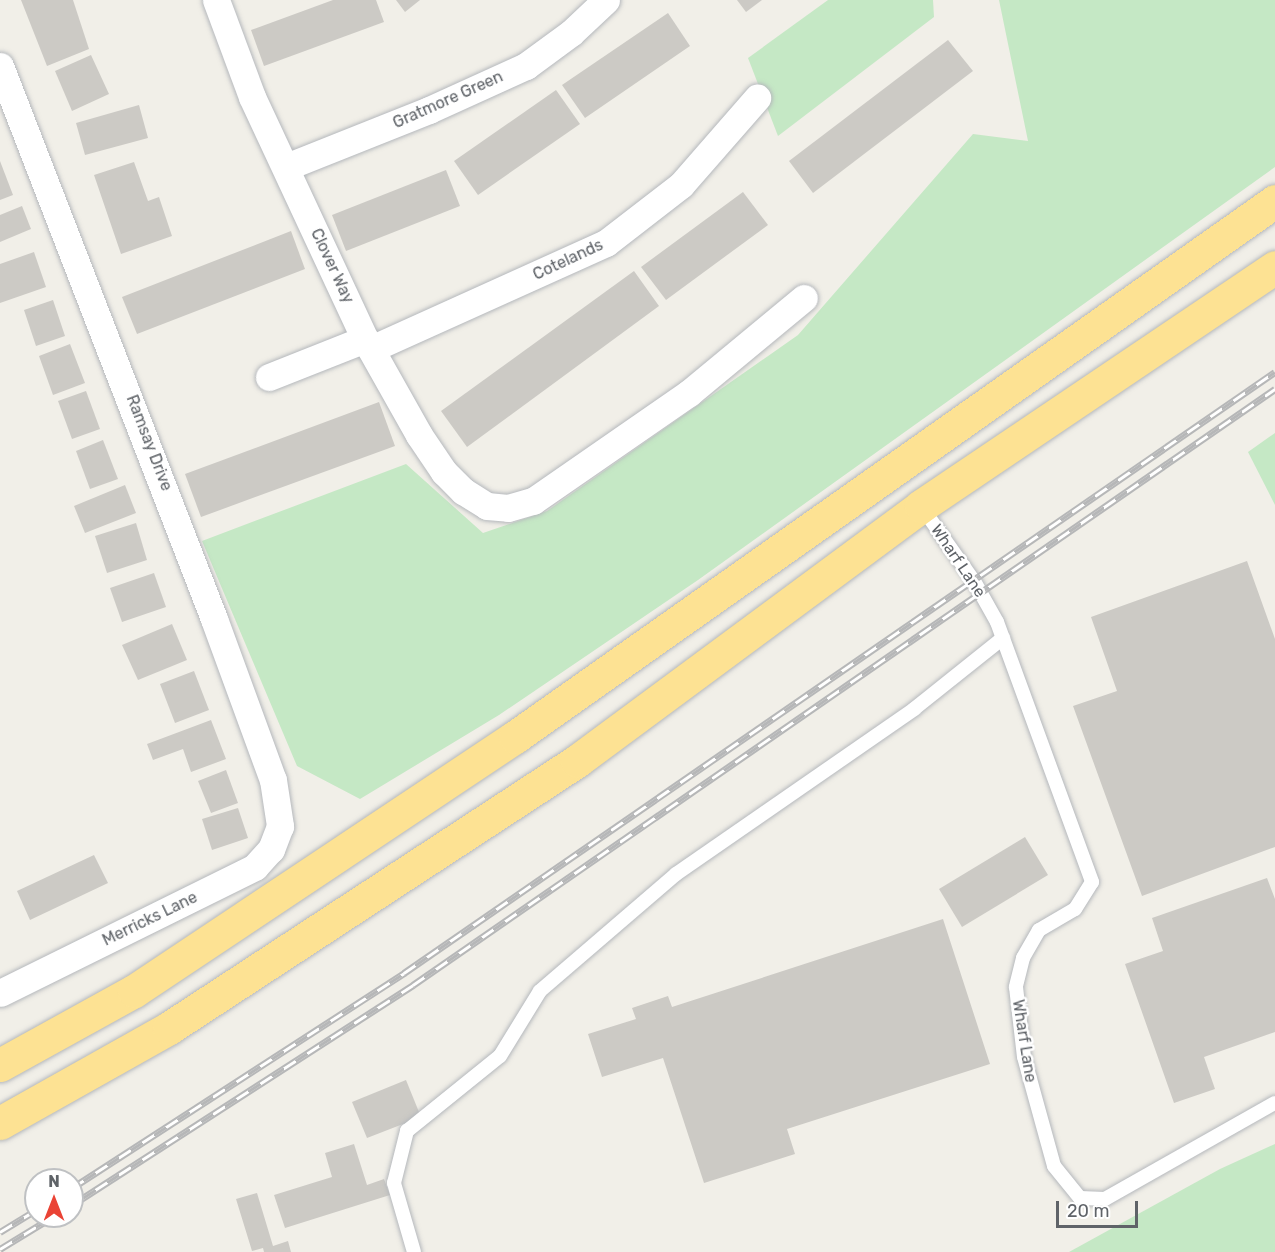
<!DOCTYPE html>
<style>
body{margin:0}
#map{position:relative;width:1275px;height:1252px;overflow:hidden;background:#f1efe8;font-family:Rubik,sans-serif}
div>[style]{position:absolute}
.green>*{inset:0;background:#c5e8c5}
.building>*{inset:0;background:#cccac5}
.roads{filter:drop-shadow(0 0 2px #b5b8bc) drop-shadow(0 0 2px #b5b8bc)}
.lane>*{height:14px;margin:-7px;padding:0 7px;transform-origin:7px;border-radius:7px;background:#fff}
.street>*{height:27px;margin:-13.5px;padding:0 13.5px;transform-origin:13.5px;border-radius:13.5px;background:#fff}
.highway>*{height:33px;margin:-16.5px;padding:0 16.5px;transform-origin:16.5px;border-radius:16.5px;background:#fde293}
.rail>*{height:7px;margin-top:-3.5px;transform-origin:0;background:repeating-linear-gradient(90deg,#fff 0 14px,#b6b7b8 0 28px);box-sizing:border-box;border-block:2px solid #b6b7b8}
span{translate:-50% -50%;white-space:nowrap;text-align:center;line-height:1.15;-webkit-text-stroke:5px #fff;paint-order:stroke}
.street-label{font-size:16px;color:#5f6368}
.north{position:absolute;left:24px;top:1168px;width:60px;height:60px;box-sizing:border-box;background:#fff;border:2px solid #bfc1c3;border-radius:50%;rotate:0deg;font-size:16px;font-weight:700;line-height:24px;text-align:center;color:#5f6368}
.north::after{content:'';display:block;margin:auto;width:21px;height:27px;background:#ea4335;clip-path:polygon(50% 0,100% 100%,50% 72%,0 100%)}
.scale{position:absolute;left:1056px;top:1201px;width:82px;height:27px;box-sizing:border-box;border:3px solid #5f6368;border-top:0;padding-left:8px;font-size:18px;line-height:21px;white-space:nowrap;color:#5f6368;-webkit-text-stroke:4px #fff;paint-order:stroke}
</style>
<div id="map">
<div class="green">
<div style="clip-path:polygon(828px 0,933px 0,934px 17px,778px 136px,748px 58px)"></div>
<div style="clip-path:polygon(999px 0,1275px 0,1275px 167px,698px 580px,499px 715px,360px 799px,297px 766px,202px 541px,406px 464px,483px 533px,547px 511px,798px 335px,973px 134px,1028px 141px)"></div>
<div style="clip-path:polygon(1275px 433px,1275px 505px,1248px 452px)"></div>
<div style="clip-path:polygon(1275px 1144px,1275px 1252px,1069px 1252px,1220px 1169px)"></div>
</div>
<div class="building">
<div style="clip-path:polygon(21px 0,73px 0,89px 49px,47px 66px)"></div>
<div style="clip-path:polygon(333px 0,376px 0,384px 22px,264px 66px,251px 30px)"></div>
<div style="clip-path:polygon(396px 0,420px 0,405px 12px)"></div>
<div style="clip-path:polygon(737px 0,762px 0,746px 12px)"></div>
<div style="clip-path:polygon(668px 13px,690px 46px,585px 118px,562px 85px)"></div>
<div style="clip-path:polygon(948px 40px,973px 71px,813px 193px,789px 161px)"></div>
<div style="clip-path:polygon(91px 55px,109px 94px,72px 111px,55px 71px)"></div>
<div style="clip-path:polygon(556px 90px,580px 124px,478px 195px,454px 161px)"></div>
<div style="clip-path:polygon(139px 105px,148px 138px,85px 155px,76px 123px)"></div>
<div style="clip-path:polygon(0 161px,13px 195px,0 200px)"></div>
<div style="clip-path:polygon(134px 162px,148px 201px,159px 197px,172px 236px,121px 254px,94px 175px)"></div>
<div style="clip-path:polygon(446px 170px,460px 206px,346px 251px,332px 215px)"></div>
<div style="clip-path:polygon(743px 192px,768px 225px,666px 300px,641px 267px)"></div>
<div style="clip-path:polygon(22px 206px,31px 229px,0 242px,0 215px)"></div>
<div style="clip-path:polygon(291px 231px,305px 269px,137px 334px,122px 297px)"></div>
<div style="clip-path:polygon(34px 252px,46px 287px,0 303px,0 264px)"></div>
<div style="clip-path:polygon(634px 271px,659px 306px,467px 447px,441px 411px)"></div>
<div style="clip-path:polygon(53px 300px,65px 336px,36px 346px,24px 310px)"></div>
<div style="clip-path:polygon(70px 344px,85px 383px,53px 395px,39px 356px)"></div>
<div style="clip-path:polygon(86px 391px,100px 429px,72px 439px,58px 401px)"></div>
<div style="clip-path:polygon(379px 402px,395px 446px,201px 517px,185px 474px)"></div>
<div style="clip-path:polygon(103px 440px,118px 479px,90px 489px,76px 451px)"></div>
<div style="clip-path:polygon(125px 485px,136px 513px,85px 533px,74px 506px)"></div>
<div style="clip-path:polygon(136px 523px,147px 560px,107px 573px,95px 536px)"></div>
<div style="clip-path:polygon(1247px 561px,1275px 639px,1275px 847px,1142px 896px,1073px 706px,1117px 691px,1091px 617px)"></div>
<div style="clip-path:polygon(154px 573px,166px 607px,122px 622px,110px 588px)"></div>
<div style="clip-path:polygon(172px 624px,187px 660px,138px 680px,122px 645px)"></div>
<div style="clip-path:polygon(194px 671px,209px 710px,175px 723px,160px 684px)"></div>
<div style="clip-path:polygon(211px 720px,226px 759px,191px 772px,183px 749px,153px 760px,147px 744px)"></div>
<div style="clip-path:polygon(226px 770px,238px 803px,211px 813px,198px 781px)"></div>
<div style="clip-path:polygon(238px 808px,248px 838px,212px 850px,202px 819px)"></div>
<div style="clip-path:polygon(1025px 837px,1048px 875px,962px 927px,939px 889px)"></div>
<div style="clip-path:polygon(94px 855px,108px 883px,30px 920px,17px 891px)"></div>
<div style="clip-path:polygon(1267px 878px,1275px 899px,1275px 1032px,1204px 1057px,1215px 1089px,1174px 1103px,1125px 964px,1163px 951px,1152px 918px)"></div>
<div style="clip-path:polygon(943px 919px,990px 1064px,787px 1129px,795px 1154px,704px 1183px,663px 1058px,602px 1077px,588px 1034px,636px 1019px,632px 1008px,668px 996px,672px 1007px)"></div>
<div style="clip-path:polygon(406px 1080px,421px 1117px,367px 1138px,352px 1102px)"></div>
<div style="clip-path:polygon(354px 1144px,367px 1185px,384px 1179px,390px 1195px,285px 1228px,274px 1195px,332px 1177px,325px 1153px)"></div>
<div style="clip-path:polygon(257px 1193px,273px 1246px,288px 1241px,291px 1252px,264px 1252px,263px 1248px,252px 1251px,236px 1199px)"></div>
</div>
<div class="roads">
<div class="lane">
<div style="left:921px;top:506px;width:92px;rotate:54.8deg"></div>
<div style="left:974px;top:581px;width:47px;rotate:60.7deg"></div>
<div style="left:997px;top:622px;width:277px;rotate:69.9deg"></div>
<div style="left:1092px;top:882px;width:32px;rotate:122deg"></div>
<div style="left:1075px;top:909px;width:42px;rotate:149.7deg"></div>
<div style="left:1039px;top:930px;width:32px;rotate:120deg"></div>
<div style="left:1023px;top:958px;width:30px;rotate:104deg"></div>
<div style="left:1016px;top:987px;width:70px;rotate:83.5deg"></div>
<div style="left:1024px;top:1057px;width:113px;rotate:74.6deg"></div>
<div style="left:1054px;top:1166px;width:41px;rotate:50.9deg"></div>
<div style="left:1080px;top:1198px;width:25px;rotate:2deg"></div>
<div style="left:1105px;top:1199px;width:195px;rotate:-29.5deg"></div>
<div style="left:414px;top:1252px;width:72px;rotate:-106.2deg"></div>
<div style="left:394px;top:1183px;width:54px;rotate:-76deg"></div>
<div style="left:407px;top:1131px;width:119px;rotate:-38.9deg"></div>
<div style="left:500px;top:1056px;width:76px;rotate:-58.4deg"></div>
<div style="left:540px;top:991px;width:179px;rotate:-40.7deg"></div>
<div style="left:676px;top:874px;width:290px;rotate:-34.7deg"></div>
<div style="left:914px;top:709px;width:114px;rotate:-38.6deg"></div>
</div>
<div class="street">
<div style="left:216px;top:0;width:103px;rotate:69.6deg"></div>
<div style="left:252px;top:97px;width:267px;rotate:65deg"></div>
<div style="left:365px;top:339px;width:110px;rotate:60.6deg"></div>
<div style="left:419px;top:435px;width:45px;rotate:56deg"></div>
<div style="left:444px;top:472px;width:27px;rotate:45deg"></div>
<div style="left:463px;top:491px;width:28px;rotate:32deg"></div>
<div style="left:487px;top:506px;width:21px;rotate:5deg"></div>
<div style="left:508px;top:508px;width:26px;rotate:-16deg"></div>
<div style="left:533px;top:501px;width:190px;rotate:-34.7deg"></div>
<div style="left:689px;top:393px;width:149px;rotate:-39.6deg"></div>
<div style="left:0;top:66px;width:593px;rotate:68.84deg"></div>
<div style="left:214px;top:619px;width:171px;rotate:69.9deg"></div>
<div style="left:273px;top:780px;width:47px;rotate:81.3deg"></div>
<div style="left:280px;top:826px;width:25px;rotate:111deg"></div>
<div style="left:271px;top:849px;width:24px;rotate:132deg"></div>
<div style="left:255px;top:867px;width:284px;rotate:153.7deg"></div>
<div style="left:286px;top:167px;width:154px;rotate:-21.7deg"></div>
<div style="left:429px;top:110px;width:107px;rotate:-24.4deg"></div>
<div style="left:526px;top:66px;width:56px;rotate:-36.3deg"></div>
<div style="left:571px;top:33px;width:48px;rotate:-43.3deg"></div>
<div style="left:371px;top:349px;width:258px;rotate:-24.3deg"></div>
<div style="left:606px;top:243px;width:95px;rotate:-37.7deg"></div>
<div style="left:681px;top:185px;width:116px;rotate:-48.9deg"></div>
<div style="left:269px;top:377px;width:103px;rotate:-21.6deg"></div>
</div>
<div class="highway">
<div style="left:0;top:1065px;width:153px;rotate:-28.9deg"></div>
<div style="left:134px;top:991px;width:458px;rotate:-33.7deg"></div>
<div style="left:515px;top:737px;width:930px;rotate:-35.19deg"></div>
<div style="left:0;top:1123px;width:194px;rotate:-29.3deg"></div>
<div style="left:169px;top:1028px;width:488px;rotate:-33.2deg"></div>
<div style="left:577px;top:761px;width:428px;rotate:-36.5deg"></div>
<div style="left:921px;top:506px;width:427px;rotate:-34deg"></div>
</div>
</div>
<div class="rail">
<div style="left:72px;top:1188px;width:396px;rotate:-32.9deg"></div>
<div style="left:404px;top:973px;width:1058px;rotate:-34.61deg"></div>
<div style="left:72px;top:1205px;width:406px;rotate:-32.8deg"></div>
<div style="left:413px;top:985px;width:1048px;rotate:-34.66deg"></div>
<div style="left:0;top:1232px;width:42px;rotate:-31.4deg"></div>
<div style="left:0;top:1249px;width:63px;rotate:-31.4deg"></div>
</div>
<div class="street-label">
<span style="left:448px;top:100px;rotate:-24deg">Gratmore Green</span>
<span style="left:568px;top:260px;rotate:-25deg">Cotelands</span>
<span style="left:332px;top:266px;rotate:65deg">Clover Way</span>
<span style="left:149px;top:443px;rotate:69deg">Ramsay Drive</span>
<span style="left:958px;top:561px;rotate:56deg">Wharf Lane</span>
<span style="left:150px;top:919px;rotate:-26deg">Merricks Lane</span>
<span style="left:1024px;top:1041px;rotate:81deg">Wharf Lane</span>
</div>
<div class="north">N</div>
<div class="scale">20 m</div>
</div>
